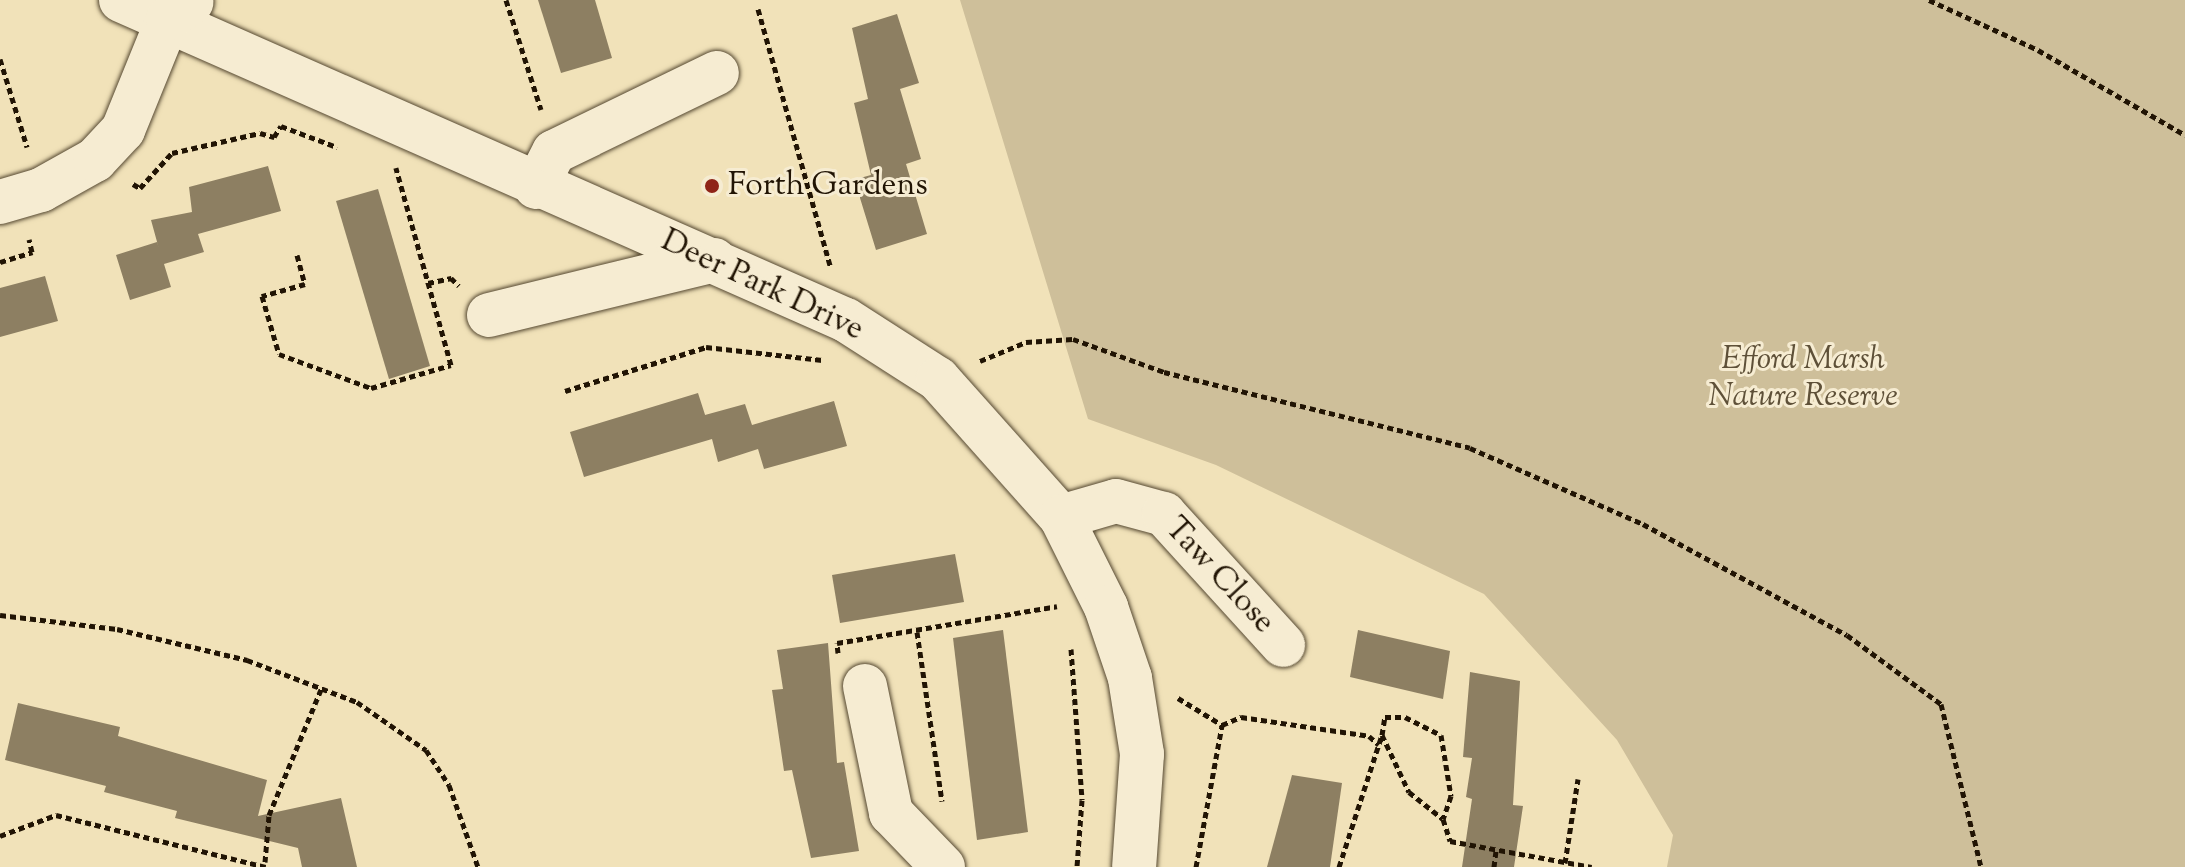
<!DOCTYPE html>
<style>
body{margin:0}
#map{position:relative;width:2185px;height:867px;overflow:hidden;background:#f1e2b9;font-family:"Sorts Mill Goudy",serif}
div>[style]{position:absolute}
.green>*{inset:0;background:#cebf9a}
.building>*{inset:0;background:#8d7f62}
.path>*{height:5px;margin-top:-2.5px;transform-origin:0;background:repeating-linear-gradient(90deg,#211404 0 6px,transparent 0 10px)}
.roads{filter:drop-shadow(0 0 2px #554831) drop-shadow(0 0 2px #554831)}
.minor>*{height:44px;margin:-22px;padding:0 22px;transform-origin:22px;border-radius:22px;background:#f6ecd2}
.dots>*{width:22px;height:22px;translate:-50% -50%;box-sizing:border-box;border:4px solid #f6ecd2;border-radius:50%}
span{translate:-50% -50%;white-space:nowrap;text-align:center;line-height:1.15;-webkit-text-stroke:6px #f6ecd2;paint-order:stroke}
.poi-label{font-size:32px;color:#211404}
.left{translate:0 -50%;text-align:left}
.street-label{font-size:32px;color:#211404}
.park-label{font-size:32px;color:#5e5038;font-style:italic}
</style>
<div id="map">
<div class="green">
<div style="clip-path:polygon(960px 0,2185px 0,2185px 867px,1667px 867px,1673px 835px,1617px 740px,1484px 594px,1216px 465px,1088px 419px)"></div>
</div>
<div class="building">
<div style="clip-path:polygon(538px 0,595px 0,612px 58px,561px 73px)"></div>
<div style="clip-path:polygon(897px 14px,919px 83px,900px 89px,921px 159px,906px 164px,927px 234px,876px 250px,860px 198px,860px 178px,871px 175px,854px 103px,868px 99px,852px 28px)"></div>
<div style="clip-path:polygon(268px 166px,281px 211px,198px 234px,204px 252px,164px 264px,171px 287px,130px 300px,116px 255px,157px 242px,159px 249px,151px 220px,192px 212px,189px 187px)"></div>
<div style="clip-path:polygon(378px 189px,430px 366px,389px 379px,336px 201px)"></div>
<div style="clip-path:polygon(45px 276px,58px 321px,0 337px,0 288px)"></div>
<div style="clip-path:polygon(698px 393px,708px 424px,705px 415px,745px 404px,752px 425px,834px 401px,847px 446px,764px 469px,758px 449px,718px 462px,712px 439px,584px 477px,570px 432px)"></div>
<div style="clip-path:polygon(955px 554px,964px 602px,840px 623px,832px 575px)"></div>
<div style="clip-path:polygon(1003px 630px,1028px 832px,977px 840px,953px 638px)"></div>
<div style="clip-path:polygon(1358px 630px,1450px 651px,1443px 699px,1350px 677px)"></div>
<div style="clip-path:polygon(828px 643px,837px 763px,844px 762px,859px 851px,811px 858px,792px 770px,784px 771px,772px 690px,783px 689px,777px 650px)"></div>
<div style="clip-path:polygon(1470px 672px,1520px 681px,1513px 805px,1523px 806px,1514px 867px,1462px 867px,1472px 799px,1466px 797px,1472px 758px,1463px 757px)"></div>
<div style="clip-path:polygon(18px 703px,120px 727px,118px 736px,267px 780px,258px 816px,341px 798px,357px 867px,302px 867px,298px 848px,175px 818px,177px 811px,104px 792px,106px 786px,5px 760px)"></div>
<div style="clip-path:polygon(1292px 775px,1342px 783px,1330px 867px,1267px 867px)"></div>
</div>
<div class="path">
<div style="left:506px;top:0;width:115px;rotate:72.3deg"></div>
<div style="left:1929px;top:0;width:120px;rotate:24.6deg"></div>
<div style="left:2038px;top:50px;width:170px;rotate:30deg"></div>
<div style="left:758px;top:9px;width:267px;rotate:74.3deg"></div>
<div style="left:0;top:59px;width:92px;rotate:72.9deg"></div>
<div style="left:133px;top:184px;width:8px;rotate:30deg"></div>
<div style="left:140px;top:188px;width:47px;rotate:-47.6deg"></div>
<div style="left:172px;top:153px;width:90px;rotate:-12.8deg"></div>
<div style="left:260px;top:133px;width:15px;rotate:16deg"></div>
<div style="left:274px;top:137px;width:13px;rotate:-58deg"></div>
<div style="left:281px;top:126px;width:60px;rotate:20.6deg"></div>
<div style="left:297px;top:255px;width:30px;rotate:75deg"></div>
<div style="left:305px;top:284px;width:45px;rotate:164.4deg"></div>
<div style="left:262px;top:296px;width:60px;rotate:73.7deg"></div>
<div style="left:279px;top:354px;width:98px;rotate:20.3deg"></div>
<div style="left:371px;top:388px;width:83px;rotate:-16deg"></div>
<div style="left:451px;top:365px;width:205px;rotate:-105.6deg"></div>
<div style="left:0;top:262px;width:34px;rotate:-17deg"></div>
<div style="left:32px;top:252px;width:13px;rotate:-103deg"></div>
<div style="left:428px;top:283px;width:24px;rotate:-12deg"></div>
<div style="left:451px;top:278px;width:11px;rotate:45deg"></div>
<div style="left:980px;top:361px;width:50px;rotate:-22.4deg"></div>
<div style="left:1026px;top:342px;width:47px;rotate:-3.7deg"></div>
<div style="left:1073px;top:339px;width:97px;rotate:19.9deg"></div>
<div style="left:1164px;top:372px;width:315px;rotate:13.9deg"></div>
<div style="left:1470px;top:448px;width:189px;rotate:23.7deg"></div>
<div style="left:1643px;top:524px;width:232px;rotate:28.6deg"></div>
<div style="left:1847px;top:635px;width:117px;rotate:36.3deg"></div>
<div style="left:1941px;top:704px;width:168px;rotate:76.2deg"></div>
<div style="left:565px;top:391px;width:148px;rotate:-17.3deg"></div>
<div style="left:706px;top:347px;width:117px;rotate:6.4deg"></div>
<div style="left:0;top:615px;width:118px;rotate:6.8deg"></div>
<div style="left:117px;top:629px;width:134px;rotate:13.4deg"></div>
<div style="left:247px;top:660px;width:118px;rotate:20.9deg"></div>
<div style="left:357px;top:702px;width:84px;rotate:34.8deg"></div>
<div style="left:426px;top:750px;width:42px;rotate:56.7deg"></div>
<div style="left:449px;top:785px;width:87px;rotate:70.5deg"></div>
<div style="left:917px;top:632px;width:171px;rotate:81.6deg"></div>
<div style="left:1071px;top:649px;width:151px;rotate:85.8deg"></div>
<div style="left:1082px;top:800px;width:67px;rotate:94.3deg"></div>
<div style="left:838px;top:653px;width:10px;rotate:-96deg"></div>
<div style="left:837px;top:643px;width:223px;rotate:-9.5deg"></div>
<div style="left:1178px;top:698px;width:52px;rotate:31.5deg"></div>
<div style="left:1222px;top:725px;width:21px;rotate:-23deg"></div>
<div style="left:1241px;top:717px;width:129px;rotate:8.4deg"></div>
<div style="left:1369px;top:736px;width:13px;rotate:42deg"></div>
<div style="left:1382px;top:735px;width:18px;rotate:-81deg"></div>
<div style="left:1385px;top:717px;width:20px"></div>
<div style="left:1405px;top:717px;width:40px;rotate:26.6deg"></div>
<div style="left:1441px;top:735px;width:62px;rotate:80.7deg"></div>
<div style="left:1451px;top:796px;width:24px;rotate:109deg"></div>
<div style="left:0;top:836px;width:60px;rotate:-20.6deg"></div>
<div style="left:56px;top:815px;width:216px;rotate:13.9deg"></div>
<div style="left:265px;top:862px;width:47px;rotate:-85.1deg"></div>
<div style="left:269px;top:815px;width:139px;rotate:-67.5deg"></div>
<div style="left:1565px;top:863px;width:85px;rotate:-81.2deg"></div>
<div style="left:1196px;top:867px;width:144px;rotate:-79.6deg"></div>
<div style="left:1339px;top:867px;width:139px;rotate:-72deg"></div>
<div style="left:1382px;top:735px;width:63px;rotate:64.7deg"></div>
<div style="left:1409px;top:792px;width:43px;rotate:38.5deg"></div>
<div style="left:1443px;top:819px;width:23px;rotate:72deg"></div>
<div style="left:1450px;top:841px;width:144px;rotate:10.4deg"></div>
<div style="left:1494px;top:867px;width:17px;rotate:-83deg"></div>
</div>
<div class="roads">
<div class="minor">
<div style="left:121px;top:0;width:792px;rotate:23.82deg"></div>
<div style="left:846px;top:320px;width:109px;rotate:32.7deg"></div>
<div style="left:938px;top:379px;width:185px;rotate:48.3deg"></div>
<div style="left:1061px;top:517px;width:101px;rotate:63.4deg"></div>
<div style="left:1106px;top:607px;width:75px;rotate:71.3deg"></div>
<div style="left:1130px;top:678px;width:77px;rotate:81deg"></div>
<div style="left:1142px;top:754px;width:113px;rotate:94deg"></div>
<div style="left:536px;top:187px;width:39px;rotate:-63deg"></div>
<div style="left:554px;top:152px;width:181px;rotate:-25.9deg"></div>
<div style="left:0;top:202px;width:43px;rotate:-16.3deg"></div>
<div style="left:41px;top:190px;width:62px;rotate:-29.1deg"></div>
<div style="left:95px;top:160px;width:41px;rotate:-47deg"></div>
<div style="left:123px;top:130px;width:120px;rotate:-67.9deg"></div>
<div style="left:168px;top:19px;width:29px;rotate:-36deg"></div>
<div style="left:489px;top:315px;width:232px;rotate:-13.7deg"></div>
<div style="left:1061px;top:517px;width:57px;rotate:-16.2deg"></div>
<div style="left:1116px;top:501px;width:50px;rotate:15.2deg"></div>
<div style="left:1164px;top:514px;width:177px;rotate:47.7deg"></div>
<div style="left:865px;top:686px;width:130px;rotate:78.4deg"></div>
<div style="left:891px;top:813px;width:75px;rotate:46.1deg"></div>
</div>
</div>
<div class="dots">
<div style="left:712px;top:186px;background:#8f2418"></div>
</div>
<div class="poi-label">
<span class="left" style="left:728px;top:186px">Forth Gardens</span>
</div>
<div class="street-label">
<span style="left:762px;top:286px;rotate:25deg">Deer Park Drive</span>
<span style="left:1219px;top:576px;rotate:47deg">Taw Close</span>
</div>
<div class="park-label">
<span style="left:1803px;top:379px">Efford Marsh<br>Nature Reserve</span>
</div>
</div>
